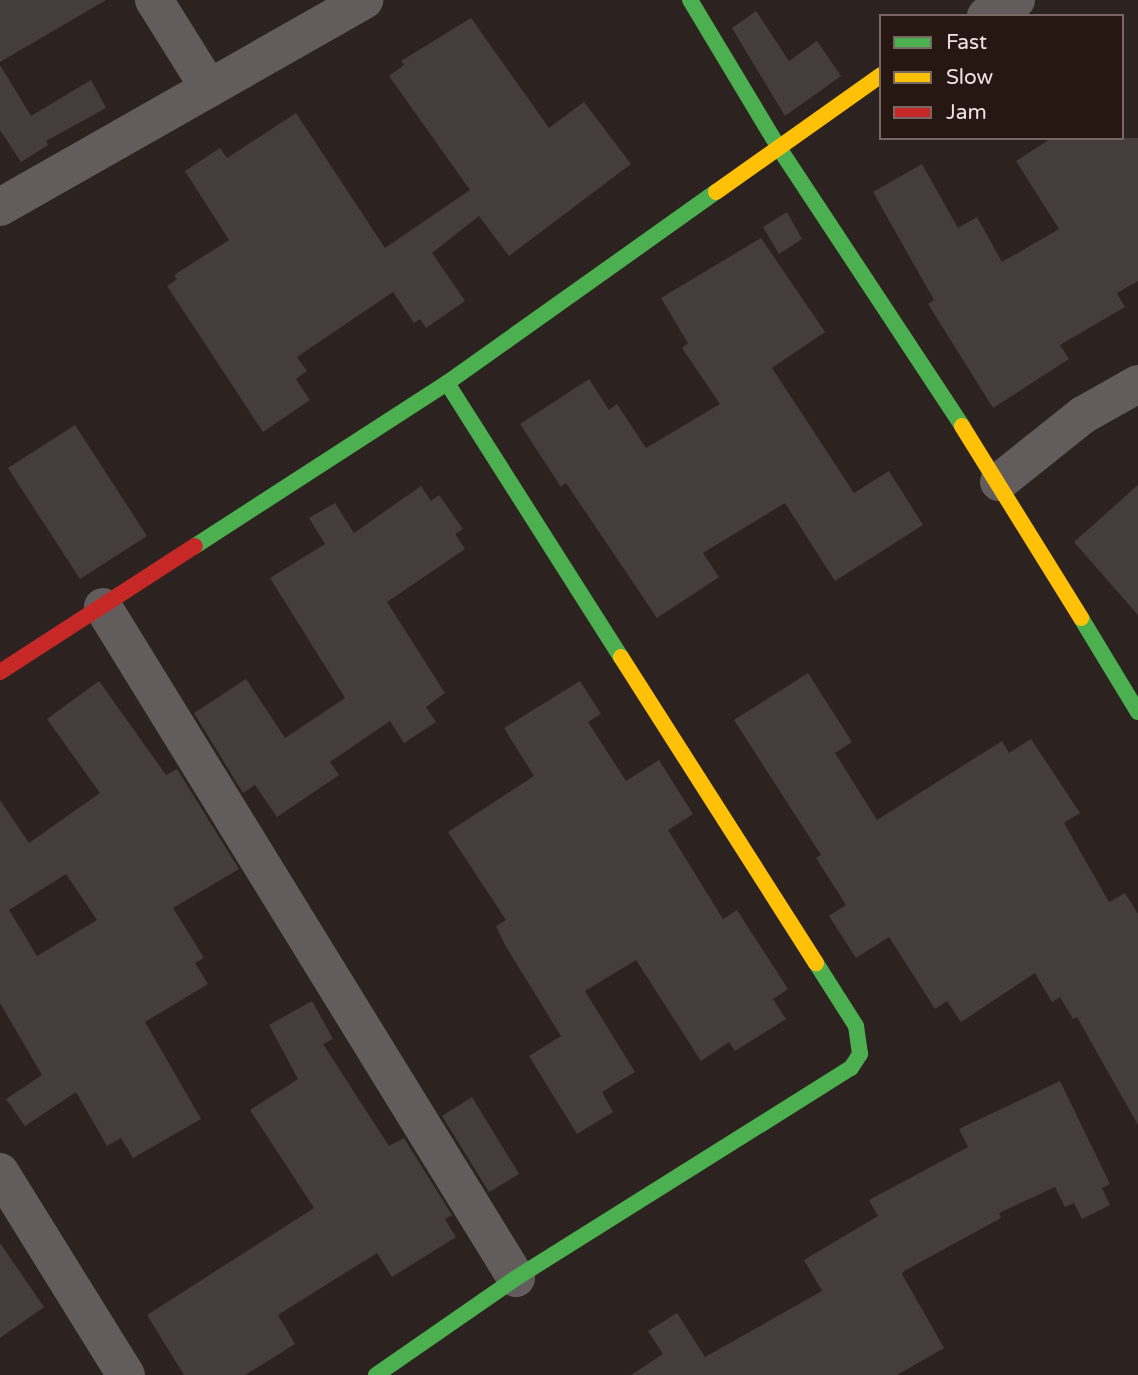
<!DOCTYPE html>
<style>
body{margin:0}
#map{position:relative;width:1138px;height:1375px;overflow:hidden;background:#2c2320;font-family:"Varela Round",sans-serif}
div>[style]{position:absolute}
.building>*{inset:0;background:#453d3b}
.street>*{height:38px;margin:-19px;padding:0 19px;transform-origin:19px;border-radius:19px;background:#625d5c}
.fast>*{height:16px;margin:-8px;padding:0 8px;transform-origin:8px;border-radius:8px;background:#4caf50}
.slow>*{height:16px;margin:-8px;padding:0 8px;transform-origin:8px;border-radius:8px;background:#ffc107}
.jam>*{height:16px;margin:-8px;padding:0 8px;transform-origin:8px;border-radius:8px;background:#c62828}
span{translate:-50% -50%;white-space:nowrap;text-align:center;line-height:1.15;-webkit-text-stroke:5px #271712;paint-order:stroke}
.legend{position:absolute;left:879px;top:14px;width:245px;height:126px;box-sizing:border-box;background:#271712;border:2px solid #776864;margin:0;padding:9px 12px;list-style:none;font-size:21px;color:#eee2de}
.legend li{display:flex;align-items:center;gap:14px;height:35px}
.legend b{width:35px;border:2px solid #776864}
</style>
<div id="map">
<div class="building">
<div style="clip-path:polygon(0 0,106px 0,0 62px)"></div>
<div style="clip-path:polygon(756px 11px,789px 61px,817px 41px,841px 76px,785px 116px,732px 28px)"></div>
<div style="clip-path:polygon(471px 18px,549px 128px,584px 102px,631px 164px,509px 256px,479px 216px,432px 253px,465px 301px,426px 328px,420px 319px,414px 323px,393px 292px,297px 357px,307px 371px,296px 379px,310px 400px,263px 432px,167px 286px,177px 279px,174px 275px,229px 240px,185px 171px,220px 148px,227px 158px,296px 113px,385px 248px,470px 190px,389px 76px,404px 65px,401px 61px)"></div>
<div style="clip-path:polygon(0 65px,31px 116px,91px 80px,106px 108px,46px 141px,48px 145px,21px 162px,0 130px)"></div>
<div style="clip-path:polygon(1052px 138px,1138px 138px,1138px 281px,1117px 293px,1125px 307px,1060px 345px,1069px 359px,993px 408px,928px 304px,934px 300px,873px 192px,922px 164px,958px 228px,977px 217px,1002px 262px,1059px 229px,1016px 161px)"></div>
<div style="clip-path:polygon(787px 212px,802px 239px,779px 254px,763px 227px)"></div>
<div style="clip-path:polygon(761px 238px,825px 332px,772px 368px,854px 493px,889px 471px,923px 525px,835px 581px,785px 503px,703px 553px,719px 577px,657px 618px,566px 483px,561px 487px,520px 424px,589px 379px,609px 410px,617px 404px,646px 448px,720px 404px,682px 348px,688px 343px,661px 298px)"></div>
<div style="clip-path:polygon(75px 425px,147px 536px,80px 579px,8px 468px)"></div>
<div style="clip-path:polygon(1138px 485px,1138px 615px,1074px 542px)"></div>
<div style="clip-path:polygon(421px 486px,431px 501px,439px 495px,463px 529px,455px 534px,465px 549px,387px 602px,445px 693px,426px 707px,436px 722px,404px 743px,390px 721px,330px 762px,339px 775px,277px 817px,255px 785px,243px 793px,194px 713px,246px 679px,285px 738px,345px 698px,270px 578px,325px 544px,309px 518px,335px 503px,354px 533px)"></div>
<div style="clip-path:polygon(808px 673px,852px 742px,835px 753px,877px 820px,1002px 741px,1009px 753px,1031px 739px,1080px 813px,1064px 823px,1109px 902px,1125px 893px,1138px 914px,1138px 1125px,1077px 1017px,1073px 1019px,1060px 997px,1052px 1002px,1035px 973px,961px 1022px,947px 1001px,935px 1009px,889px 937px,856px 958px,829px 916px,846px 905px,816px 858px,821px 855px,734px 720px)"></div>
<div style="clip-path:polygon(evenodd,99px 681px,166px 775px,177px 769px,239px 869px,173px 908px,204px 958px,195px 963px,208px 984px,145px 1022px,201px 1119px,133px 1158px,121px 1138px,107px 1146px,76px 1092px,25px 1126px,6px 1099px,42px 1075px,0 1003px,0 800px,29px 843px,100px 793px,47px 719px,99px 681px,66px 874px,97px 920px,37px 956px,9px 910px,66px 874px)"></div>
<div style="clip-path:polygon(580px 681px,601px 714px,588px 722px,626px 781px,659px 760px,693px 814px,668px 830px,723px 919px,737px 910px,788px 989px,773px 999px,786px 1019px,735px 1051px,729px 1042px,701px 1061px,636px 960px,585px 991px,635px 1072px,602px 1092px,613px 1112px,577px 1134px,529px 1056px,561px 1036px,505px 945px,496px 926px,506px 920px,448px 832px,534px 776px,504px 728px)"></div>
<div style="clip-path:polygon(312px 1001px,333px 1039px,323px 1044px,389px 1146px,404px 1138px,452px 1215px,445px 1219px,456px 1237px,392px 1277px,377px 1253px,278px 1315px,295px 1344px,245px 1375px,184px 1375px,147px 1315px,314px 1208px,250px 1110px,298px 1079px,269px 1025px)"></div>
<div style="clip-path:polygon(1060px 1081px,1110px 1184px,1102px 1188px,1110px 1205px,1082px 1219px,1074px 1203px,1065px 1207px,1055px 1187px,999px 1213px,1001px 1218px,904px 1271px,902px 1274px,944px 1348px,897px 1375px,631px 1375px,663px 1354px,648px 1331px,677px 1313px,705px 1357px,822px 1291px,804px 1260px,878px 1216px,869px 1200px,968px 1147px,959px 1129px)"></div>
<div style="clip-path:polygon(472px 1097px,519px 1174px,489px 1192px,442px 1116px)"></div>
<div style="clip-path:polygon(0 1243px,44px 1307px,0 1338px)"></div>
</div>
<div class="street">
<div style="left:154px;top:0;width:104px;rotate:58deg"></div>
<div style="left:986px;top:16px;width:34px;rotate:-28deg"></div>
<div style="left:0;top:207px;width:419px;rotate:-29.6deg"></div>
<div style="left:999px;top:482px;width:107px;rotate:-38.6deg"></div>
<div style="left:1083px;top:415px;width:63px;rotate:-29.4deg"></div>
<div style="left:103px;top:607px;width:788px;rotate:58.39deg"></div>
<div style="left:0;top:1172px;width:239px;rotate:58.2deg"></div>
</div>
<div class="fast">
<div style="left:690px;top:0;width:169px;rotate:59deg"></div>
<div style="left:777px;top:145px;width:336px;rotate:56.6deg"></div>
<div style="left:447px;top:383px;width:325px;rotate:57.6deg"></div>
<div style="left:195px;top:546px;width:300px;rotate:-32.9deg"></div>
<div style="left:447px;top:383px;width:330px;rotate:-35.4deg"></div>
<div style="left:1081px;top:618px;width:110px;rotate:58.8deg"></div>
<div style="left:376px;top:1375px;width:170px;rotate:-34.7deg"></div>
<div style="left:516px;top:1278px;width:395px;rotate:-32.1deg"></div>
<div style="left:851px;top:1068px;width:17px;rotate:-57deg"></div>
<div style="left:860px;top:1054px;width:28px;rotate:-98deg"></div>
<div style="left:856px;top:1026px;width:75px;rotate:-122.4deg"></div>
</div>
<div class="slow">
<div style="left:716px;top:192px;width:202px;rotate:-35.3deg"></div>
<div style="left:962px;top:426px;width:226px;rotate:58.2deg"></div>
<div style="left:621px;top:657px;width:363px;rotate:57.5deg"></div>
</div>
<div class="jam">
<div style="left:0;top:672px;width:232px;rotate:-32.9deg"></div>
</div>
<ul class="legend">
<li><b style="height:9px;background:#4caf50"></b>Fast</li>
<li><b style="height:9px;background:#ffc107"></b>Slow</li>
<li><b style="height:9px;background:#c62828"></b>Jam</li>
</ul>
</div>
